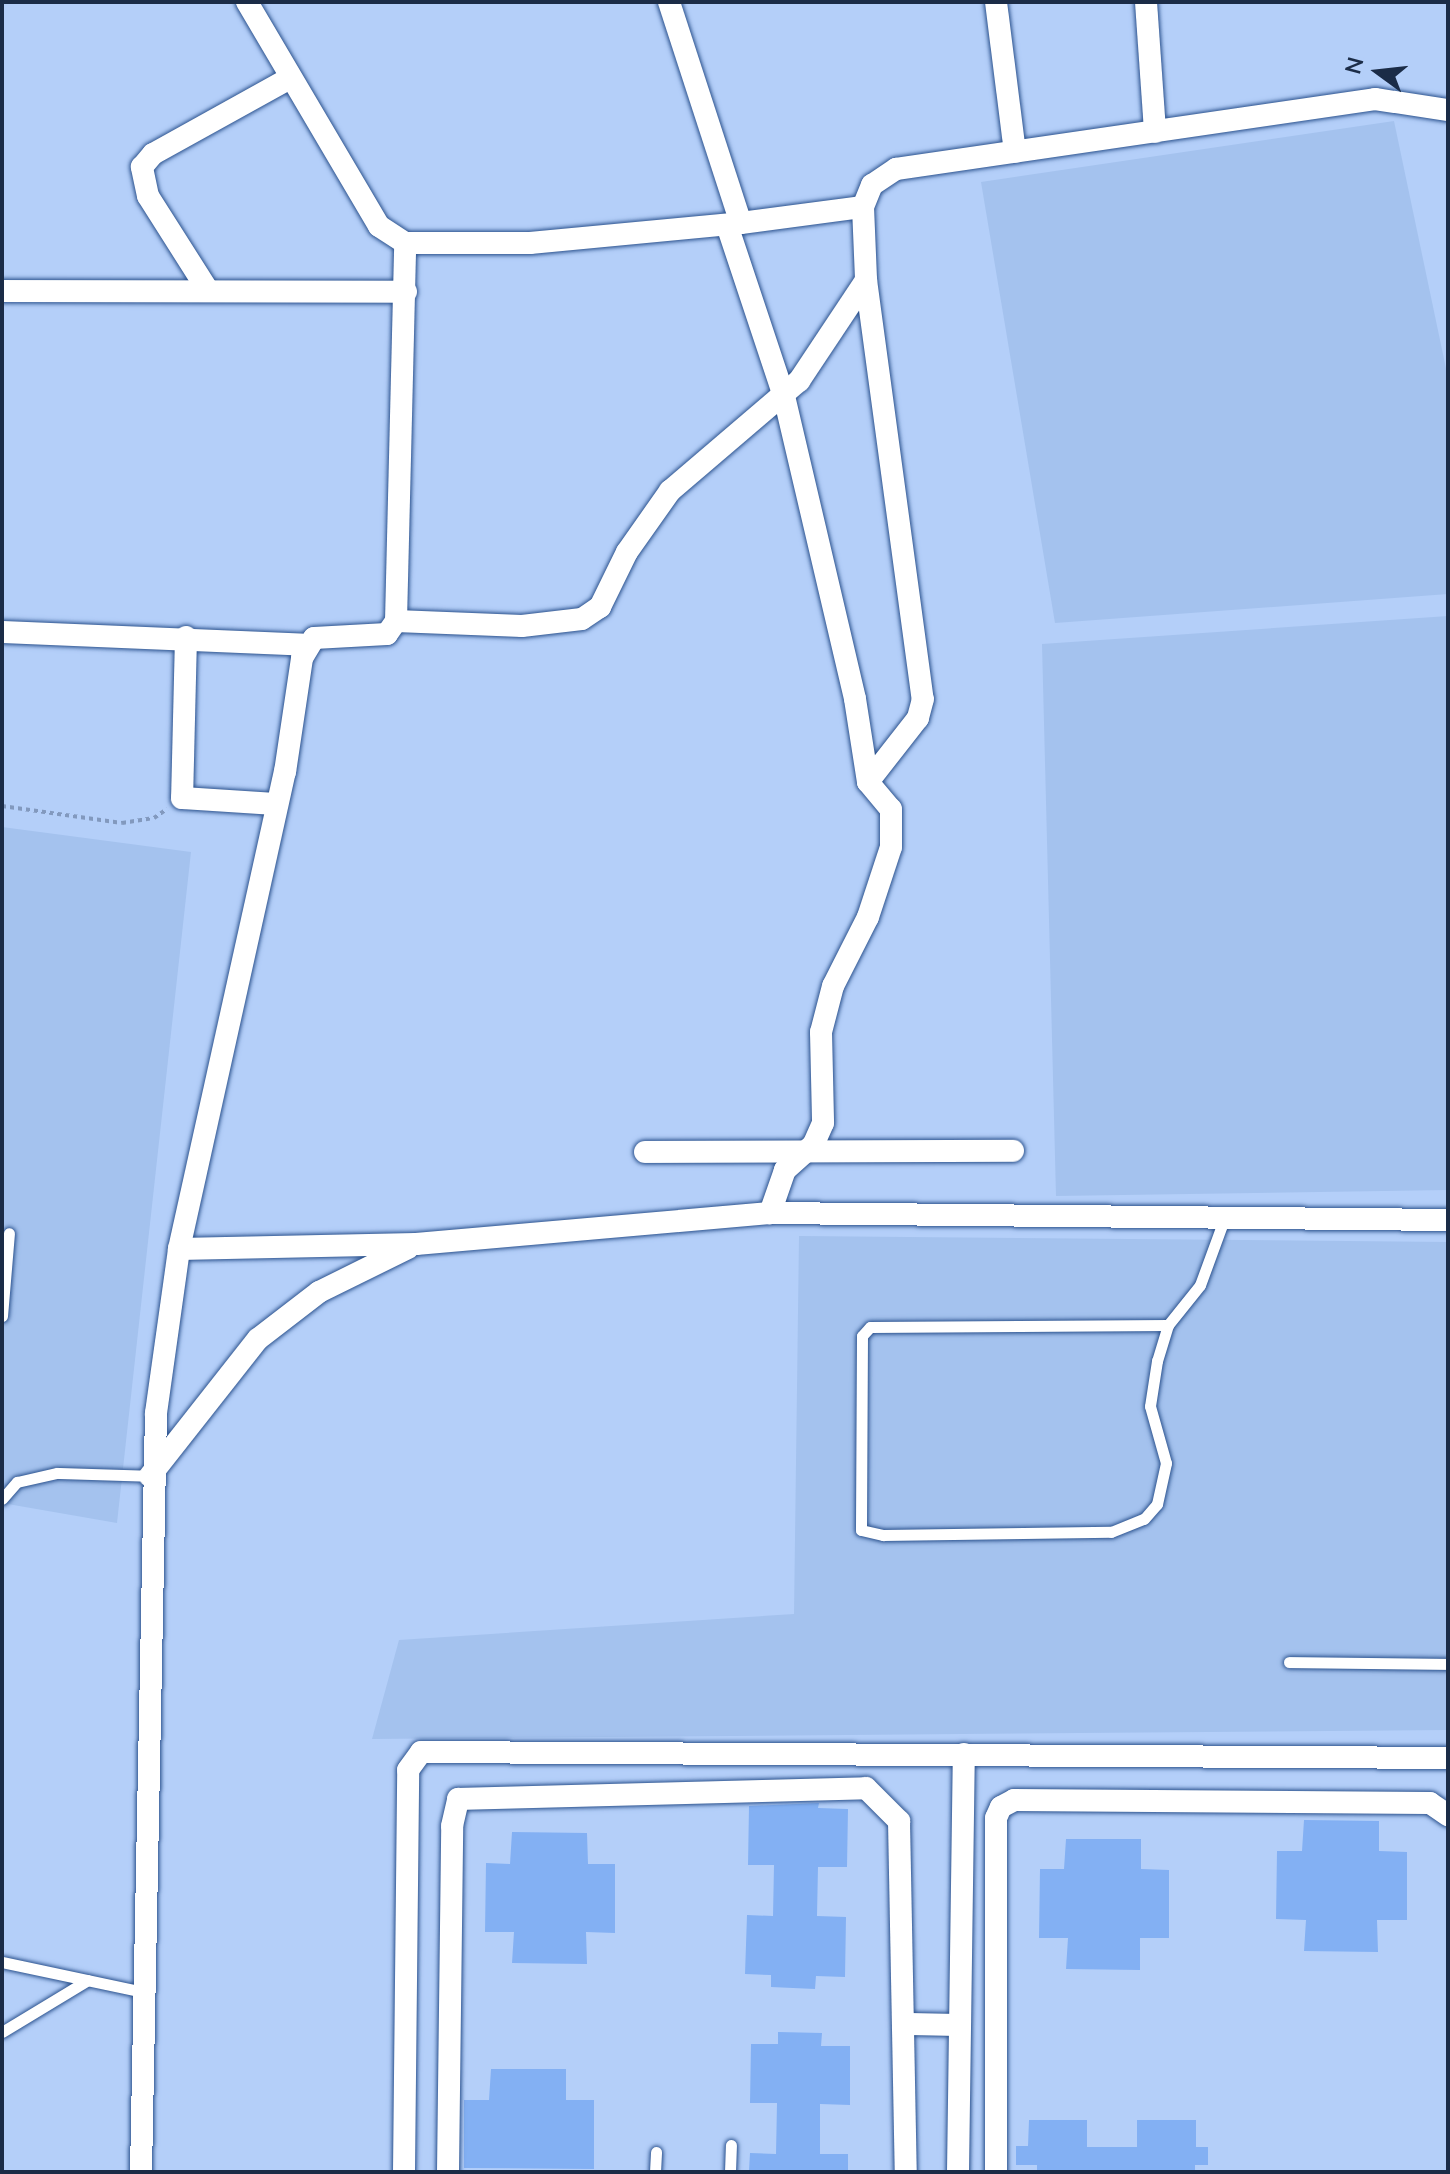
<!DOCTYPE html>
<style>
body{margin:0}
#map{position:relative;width:1450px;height:2174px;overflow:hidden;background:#b4cff9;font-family:"Nunito Sans",sans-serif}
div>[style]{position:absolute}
.built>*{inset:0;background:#a4c2ee}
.building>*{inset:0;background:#83b0f3}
.path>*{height:4px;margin-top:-2px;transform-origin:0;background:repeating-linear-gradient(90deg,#8299be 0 4px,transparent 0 8px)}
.roads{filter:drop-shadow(0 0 2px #2b528e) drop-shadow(0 0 2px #2b528e)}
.lane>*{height:11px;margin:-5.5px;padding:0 5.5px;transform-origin:5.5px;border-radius:5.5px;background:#fff}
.street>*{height:22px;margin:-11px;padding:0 11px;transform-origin:11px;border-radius:11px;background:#fff}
span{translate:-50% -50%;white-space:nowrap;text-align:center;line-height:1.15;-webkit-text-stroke:6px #b4cff9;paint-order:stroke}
.frame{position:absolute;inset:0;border:4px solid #1b2c47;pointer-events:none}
.north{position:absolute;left:1338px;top:32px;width:80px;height:80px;-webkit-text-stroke:6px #b4cff9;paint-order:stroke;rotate:285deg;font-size:22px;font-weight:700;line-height:32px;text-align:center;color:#1b2c47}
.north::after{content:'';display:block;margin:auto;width:28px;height:36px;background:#1b2c47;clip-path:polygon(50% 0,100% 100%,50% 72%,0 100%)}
</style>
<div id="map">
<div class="built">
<div style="clip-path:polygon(1394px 121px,1448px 378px,1448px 594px,1055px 623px,981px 182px)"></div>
<div style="clip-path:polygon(1448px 616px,1448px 1190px,1056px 1196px,1042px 644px)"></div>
<div style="clip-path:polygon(2px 827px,191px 852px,117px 1523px,2px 1503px)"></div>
<div style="clip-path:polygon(799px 1236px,1448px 1242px,1448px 1730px,372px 1739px,399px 1640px,794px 1614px)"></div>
</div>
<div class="building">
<div style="clip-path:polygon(819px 1803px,818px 1808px,848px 1809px,847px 1867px,818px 1867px,817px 1916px,846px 1917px,845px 1977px,816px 1976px,815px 1989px,771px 1987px,771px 1975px,745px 1974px,747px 1915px,773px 1916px,774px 1865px,748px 1865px,749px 1806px)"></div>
<div style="clip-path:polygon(1304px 1820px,1379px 1821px,1379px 1851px,1407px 1852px,1407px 1920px,1377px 1920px,1378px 1952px,1304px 1951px,1306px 1920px,1276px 1919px,1277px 1851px,1302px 1851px)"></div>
<div style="clip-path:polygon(512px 1832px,587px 1833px,588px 1864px,615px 1864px,615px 1933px,586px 1932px,587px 1964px,512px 1963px,514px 1932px,485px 1932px,486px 1863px,510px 1864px)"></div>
<div style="clip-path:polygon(1066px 1839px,1141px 1839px,1141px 1869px,1169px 1870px,1169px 1938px,1140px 1938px,1140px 1970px,1066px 1969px,1068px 1938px,1039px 1938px,1040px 1869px,1064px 1869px)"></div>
<div style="clip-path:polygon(778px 2032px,822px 2033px,821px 2046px,850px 2046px,850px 2105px,820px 2104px,820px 2154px,848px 2154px,848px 2172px,749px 2171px,750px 2153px,776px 2154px,777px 2103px,750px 2103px,751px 2044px,778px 2044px)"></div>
<div style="clip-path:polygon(491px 2069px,566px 2069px,566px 2100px,594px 2100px,594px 2169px,464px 2168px,464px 2100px,489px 2100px)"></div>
<div style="clip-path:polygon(1029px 2120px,1087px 2120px,1087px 2147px,1137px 2147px,1137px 2120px,1196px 2120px,1196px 2147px,1208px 2147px,1208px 2165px,1195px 2165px,1195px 2172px,1037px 2172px,1037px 2165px,1016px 2165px,1016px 2146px,1028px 2146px)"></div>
</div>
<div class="path">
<div style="left:2px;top:806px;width:121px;rotate:8.1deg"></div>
<div style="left:122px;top:823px;width:32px;rotate:-9deg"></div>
<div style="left:154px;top:818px;width:16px;rotate:-35deg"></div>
</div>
<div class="roads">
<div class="lane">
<div style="left:2px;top:1316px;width:83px;rotate:-85.2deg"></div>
<div style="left:1168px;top:1325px;width:298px;rotate:179.6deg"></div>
<div style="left:870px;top:1327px;width:12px;rotate:132deg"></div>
<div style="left:862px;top:1336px;width:194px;rotate:90.3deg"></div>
<div style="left:861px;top:1530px;width:23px;rotate:13deg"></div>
<div style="left:883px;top:1535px;width:228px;rotate:-0.8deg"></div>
<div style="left:1111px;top:1532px;width:35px;rotate:-22deg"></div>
<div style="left:1144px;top:1519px;width:20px;rotate:-49deg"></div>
<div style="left:1157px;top:1504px;width:42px;rotate:-77.6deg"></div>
<div style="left:1166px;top:1463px;width:59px;rotate:-105.7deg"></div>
<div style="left:1150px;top:1406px;width:46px;rotate:-81.2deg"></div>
<div style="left:1157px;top:1361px;width:38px;rotate:-73deg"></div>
<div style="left:1168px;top:1325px;width:51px;rotate:-51.3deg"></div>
<div style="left:1200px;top:1285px;width:67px;rotate:-69.9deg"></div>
<div style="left:2px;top:1499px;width:23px;rotate:-49deg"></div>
<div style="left:17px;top:1482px;width:41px;rotate:-12.7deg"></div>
<div style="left:57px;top:1473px;width:93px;rotate:1.8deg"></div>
<div style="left:1289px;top:1662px;width:159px;rotate:0.7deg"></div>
<div style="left:2px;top:1962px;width:144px;rotate:12deg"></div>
<div style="left:2px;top:2032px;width:100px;rotate:-31.2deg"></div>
<div style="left:655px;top:2172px;width:20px;rotate:-87deg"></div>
<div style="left:730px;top:2172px;width:27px;rotate:-88deg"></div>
</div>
<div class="street">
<div style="left:247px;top:2px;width:260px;rotate:59.5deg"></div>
<div style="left:379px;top:226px;width:31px;rotate:33deg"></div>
<div style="left:405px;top:243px;width:125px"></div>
<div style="left:530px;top:243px;width:211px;rotate:-5.4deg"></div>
<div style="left:669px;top:2px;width:232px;rotate:72deg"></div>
<div style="left:741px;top:223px;width:123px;rotate:-7.5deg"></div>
<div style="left:863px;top:207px;width:73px;rotate:87.6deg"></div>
<div style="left:866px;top:280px;width:423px;rotate:82.3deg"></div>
<div style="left:923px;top:699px;width:20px;rotate:105deg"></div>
<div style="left:918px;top:718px;width:81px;rotate:128deg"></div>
<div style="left:996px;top:2px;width:151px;rotate:82.8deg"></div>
<div style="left:1146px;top:2px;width:130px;rotate:86deg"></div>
<div style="left:863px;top:207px;width:24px;rotate:-68deg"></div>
<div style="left:872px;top:185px;width:29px;rotate:-34deg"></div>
<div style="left:896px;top:169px;width:484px;rotate:-8.3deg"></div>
<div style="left:1375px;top:99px;width:74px;rotate:8.6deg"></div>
<div style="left:727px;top:225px;width:180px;rotate:71.6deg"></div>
<div style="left:784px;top:396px;width:311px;rotate:76.8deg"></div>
<div style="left:855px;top:699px;width:84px;rotate:81.1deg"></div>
<div style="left:868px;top:782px;width:35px;rotate:50deg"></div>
<div style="left:891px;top:809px;width:38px;rotate:90deg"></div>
<div style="left:891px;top:847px;width:74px;rotate:108.2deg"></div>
<div style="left:868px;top:917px;width:77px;rotate:116.9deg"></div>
<div style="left:833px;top:986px;width:48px;rotate:104.6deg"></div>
<div style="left:821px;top:1032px;width:91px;rotate:88.7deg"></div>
<div style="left:823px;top:1123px;width:24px;rotate:114deg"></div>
<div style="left:813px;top:1145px;width:38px;rotate:138deg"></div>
<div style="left:785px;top:1170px;width:46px;rotate:109.2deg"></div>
<div style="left:207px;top:289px;width:110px;rotate:-122.4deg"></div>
<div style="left:148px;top:196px;width:30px;rotate:-102deg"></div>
<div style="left:142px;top:167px;width:17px;rotate:-50deg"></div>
<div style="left:153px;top:154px;width:157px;rotate:-29deg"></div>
<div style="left:2px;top:291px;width:404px;rotate:0.1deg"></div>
<div style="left:396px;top:621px;width:126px;rotate:2.3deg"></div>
<div style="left:522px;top:626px;width:60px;rotate:-6.7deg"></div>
<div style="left:582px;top:619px;width:22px;rotate:-34deg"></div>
<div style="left:600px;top:607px;width:61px;rotate:-63.9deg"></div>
<div style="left:627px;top:552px;width:75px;rotate:-54.8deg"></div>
<div style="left:670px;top:491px;width:170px;rotate:-40.5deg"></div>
<div style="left:799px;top:381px;width:121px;rotate:-56.4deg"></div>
<div style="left:2px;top:632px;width:305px;rotate:2.4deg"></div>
<div style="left:186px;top:637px;width:161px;rotate:91.4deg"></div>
<div style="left:182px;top:798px;width:94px;rotate:3.7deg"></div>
<div style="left:645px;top:1152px;width:368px;rotate:-0.2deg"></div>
<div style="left:179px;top:1249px;width:237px;rotate:-1.2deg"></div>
<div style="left:416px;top:1244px;width:355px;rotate:-5deg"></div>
<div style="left:770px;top:1213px;width:678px;rotate:0.59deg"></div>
<div style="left:150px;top:1476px;width:174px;rotate:-51.8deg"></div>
<div style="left:258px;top:1339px;width:77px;rotate:-37.6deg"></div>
<div style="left:319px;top:1292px;width:99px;rotate:-26.3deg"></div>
<div style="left:908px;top:2024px;width:52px;rotate:1.1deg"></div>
<div style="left:141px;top:2172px;width:759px;rotate:-88.87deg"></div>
<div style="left:156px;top:1413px;width:166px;rotate:-82deg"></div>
<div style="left:179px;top:1249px;width:489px;rotate:-77.5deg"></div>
<div style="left:285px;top:772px;width:115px;rotate:-81.5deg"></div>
<div style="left:302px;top:658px;width:23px;rotate:-59deg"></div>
<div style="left:314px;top:638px;width:73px;rotate:-3.1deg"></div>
<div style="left:387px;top:634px;width:16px;rotate:-55deg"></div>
<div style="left:396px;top:621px;width:378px;rotate:-88.6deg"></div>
<div style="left:404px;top:2172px;width:402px;rotate:-89.4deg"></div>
<div style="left:408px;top:1770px;width:22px;rotate:-54deg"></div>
<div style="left:421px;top:1752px;width:1027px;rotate:0.33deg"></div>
<div style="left:448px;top:2172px;width:346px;rotate:-89.3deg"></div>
<div style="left:452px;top:1826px;width:28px;rotate:-77deg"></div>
<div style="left:458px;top:1799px;width:408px;rotate:-1.5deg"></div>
<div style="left:866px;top:1788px;width:47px;rotate:45deg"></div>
<div style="left:899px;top:1821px;width:351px;rotate:88.9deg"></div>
<div style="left:958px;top:2172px;width:418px;rotate:-89.2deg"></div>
<div style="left:996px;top:2172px;width:354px;rotate:-90deg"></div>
<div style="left:996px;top:1818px;width:12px;rotate:-66deg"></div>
<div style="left:1001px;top:1807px;width:15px;rotate:-28deg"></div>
<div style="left:1014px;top:1800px;width:416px;rotate:0.4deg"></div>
<div style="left:1430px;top:1803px;width:22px;rotate:34deg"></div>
</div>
</div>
<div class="frame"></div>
<div class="north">N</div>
</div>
